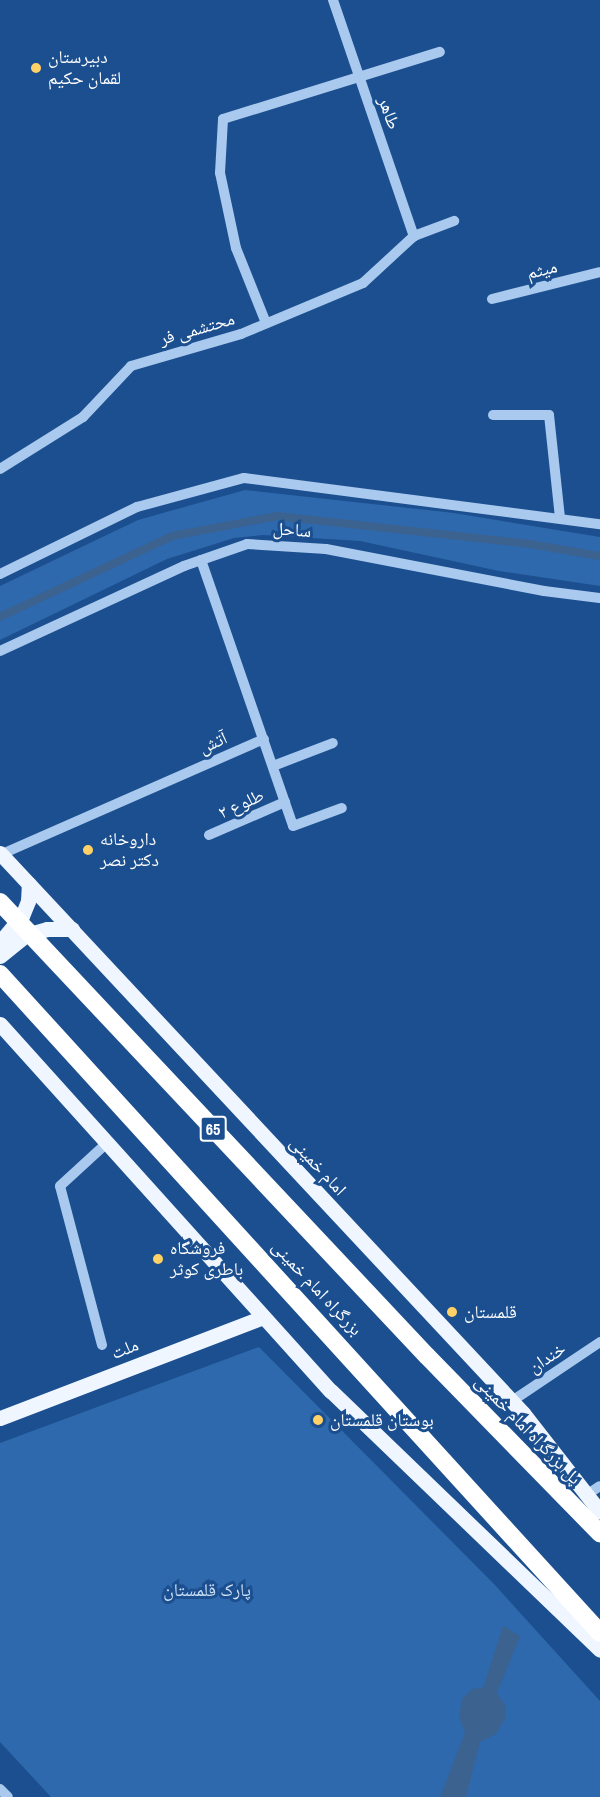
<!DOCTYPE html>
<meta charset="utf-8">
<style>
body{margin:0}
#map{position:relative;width:600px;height:1797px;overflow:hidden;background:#1b4f8f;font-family:"Archivo Narrow","Noto Naskh Arabic",sans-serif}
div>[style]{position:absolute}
.green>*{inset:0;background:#2e69ad}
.water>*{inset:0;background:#3c6290}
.stream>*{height:8px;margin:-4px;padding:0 4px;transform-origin:4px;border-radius:4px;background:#3c6290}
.minor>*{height:10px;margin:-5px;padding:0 5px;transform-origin:5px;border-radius:5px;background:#a9c9ee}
.major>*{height:15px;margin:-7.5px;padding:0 7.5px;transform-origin:7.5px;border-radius:7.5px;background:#f0f6ff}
.highway>*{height:18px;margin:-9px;padding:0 9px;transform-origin:9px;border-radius:9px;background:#fff}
.highway-bridge>*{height:18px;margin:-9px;padding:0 9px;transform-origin:9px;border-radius:9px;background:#fff}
.dots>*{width:16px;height:16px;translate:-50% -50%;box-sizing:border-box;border:3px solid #1b4f8f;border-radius:50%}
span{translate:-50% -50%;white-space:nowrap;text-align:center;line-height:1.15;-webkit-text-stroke:6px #1b4f8f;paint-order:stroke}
.shield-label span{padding:2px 4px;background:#1b4f8f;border:2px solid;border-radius:4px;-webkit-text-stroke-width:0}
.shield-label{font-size:16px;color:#fff;font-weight:700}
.poi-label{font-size:18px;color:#fff}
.left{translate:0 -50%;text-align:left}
.street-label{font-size:18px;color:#fff}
.park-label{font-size:18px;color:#cfe3fa}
</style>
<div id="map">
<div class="green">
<div style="clip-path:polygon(245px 490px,454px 513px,600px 537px,600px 586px,499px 571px,360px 541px,263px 535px,234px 538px,167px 559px,0 640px,0 586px,138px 520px)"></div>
<div style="clip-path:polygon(259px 1347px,494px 1584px,600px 1701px,600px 1797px,51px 1797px,0 1742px,0 1443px)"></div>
</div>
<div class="water">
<div style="clip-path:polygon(503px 1626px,520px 1636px,497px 1693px,506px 1706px,505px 1719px,496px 1734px,480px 1742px,466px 1797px,440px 1797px,465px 1733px,459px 1717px,462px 1699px,472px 1689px,483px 1688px)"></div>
</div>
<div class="stream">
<div style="left:0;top:617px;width:190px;rotate:-25.2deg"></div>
<div style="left:172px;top:536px;width:107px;rotate:-10.8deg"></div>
<div style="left:277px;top:516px;width:255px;rotate:6.3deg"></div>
<div style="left:530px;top:544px;width:71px;rotate:9.7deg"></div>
</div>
<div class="minor">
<div style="left:333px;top:0;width:250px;rotate:71.1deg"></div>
<div style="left:492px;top:299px;width:111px;rotate:-14deg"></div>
<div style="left:266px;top:323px;width:81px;rotate:-111.8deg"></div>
<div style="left:236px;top:248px;width:77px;rotate:-102deg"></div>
<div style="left:220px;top:173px;width:54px;rotate:-86.8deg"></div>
<div style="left:223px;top:119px;width:227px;rotate:-17.2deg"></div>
<div style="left:493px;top:415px;width:56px"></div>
<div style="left:549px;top:415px;width:104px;rotate:83.9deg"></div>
<div style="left:0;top:469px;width:98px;rotate:-32.1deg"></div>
<div style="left:83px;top:417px;width:70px;rotate:-46.7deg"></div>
<div style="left:131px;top:366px;width:115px;rotate:-16.2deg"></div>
<div style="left:241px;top:334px;width:132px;rotate:-22.7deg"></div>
<div style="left:363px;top:283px;width:69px;rotate:-42.7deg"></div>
<div style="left:414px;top:236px;width:43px;rotate:-20.6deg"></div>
<div style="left:201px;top:560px;width:281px;rotate:70.9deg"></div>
<div style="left:293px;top:826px;width:52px;rotate:-20.2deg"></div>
<div style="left:0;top:574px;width:153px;rotate:-26.1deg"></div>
<div style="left:137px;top:507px;width:111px;rotate:-15.2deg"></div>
<div style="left:244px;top:478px;width:359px;rotate:7.4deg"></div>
<div style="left:0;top:651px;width:203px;rotate:-24.8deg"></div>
<div style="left:184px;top:566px;width:67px;rotate:-19.2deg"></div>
<div style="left:247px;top:544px;width:79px;rotate:3.6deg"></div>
<div style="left:326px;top:549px;width:222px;rotate:10.9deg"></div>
<div style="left:544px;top:591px;width:56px;rotate:7.1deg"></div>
<div style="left:273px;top:766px;width:64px;rotate:-21deg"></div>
<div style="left:209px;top:835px;width:83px;rotate:-23.5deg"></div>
<div style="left:2px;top:854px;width:286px;rotate:-23.7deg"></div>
<div style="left:102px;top:1345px;width:164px;rotate:-104.8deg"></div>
<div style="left:60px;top:1186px;width:64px;rotate:-42.5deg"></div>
<div style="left:512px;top:1401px;width:106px;rotate:-33.8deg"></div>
<div style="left:588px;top:1494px;width:14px;rotate:-34deg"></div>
<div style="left:0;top:1789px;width:11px;rotate:45deg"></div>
</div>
<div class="major">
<div style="left:0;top:853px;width:766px;rotate:46.96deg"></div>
<div style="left:523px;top:1413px;width:125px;rotate:52.1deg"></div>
<div style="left:0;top:942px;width:34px;rotate:-50deg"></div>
<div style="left:22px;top:916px;width:16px;rotate:-68deg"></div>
<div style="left:28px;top:901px;width:17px;rotate:-87deg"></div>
<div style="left:0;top:956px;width:33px;rotate:-39deg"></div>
<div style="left:26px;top:935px;width:22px;rotate:-16deg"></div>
<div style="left:47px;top:929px;width:25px"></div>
<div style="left:0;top:1024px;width:494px;rotate:48deg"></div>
<div style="left:331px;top:1391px;width:373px;rotate:43.9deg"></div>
<div style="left:0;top:1418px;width:282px;rotate:-21deg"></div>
</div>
<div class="highway">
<div style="left:0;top:974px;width:891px;rotate:47.68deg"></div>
<div style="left:427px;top:1356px;width:248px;rotate:45.7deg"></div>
</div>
<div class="highway-bridge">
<div style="left:0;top:902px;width:623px;rotate:46.76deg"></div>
</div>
<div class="dots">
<div style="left:36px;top:68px;background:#ffd166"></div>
<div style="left:88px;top:850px;background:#ffd166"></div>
<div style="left:158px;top:1259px;background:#ffd166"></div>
<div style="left:452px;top:1312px;background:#ffd166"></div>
<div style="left:318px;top:1420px;background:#ffd166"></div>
</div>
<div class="shield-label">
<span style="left:213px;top:1129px">65</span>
</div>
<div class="poi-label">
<span class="left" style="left:48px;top:68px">دبیرستان<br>لقمان حکیم</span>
<span class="left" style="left:100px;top:850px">داروخانه<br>دکتر نصر</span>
<span class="left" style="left:170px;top:1259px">فروشگاه<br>باطری کوثر</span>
<span class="left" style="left:464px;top:1312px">قلمستان</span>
<span class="left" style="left:330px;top:1420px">بوستان قلمستان</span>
</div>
<div class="street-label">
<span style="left:389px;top:113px;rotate:71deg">طاهر</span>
<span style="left:542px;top:270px;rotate:-14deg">میثم</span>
<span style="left:197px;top:329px;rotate:-16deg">محتشمی فر</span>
<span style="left:292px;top:530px;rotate:4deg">ساحل</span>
<span style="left:213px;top:743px;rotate:-24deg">آتش</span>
<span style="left:241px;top:804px;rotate:-24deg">طلوع ۲</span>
<span style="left:318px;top:1166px;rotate:47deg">امام خمینی</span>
<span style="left:317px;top:1288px;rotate:47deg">بزرگراه امام خمینی</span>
<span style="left:125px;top:1349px;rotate:-21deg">ملت</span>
<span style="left:547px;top:1358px;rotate:-33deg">خندان</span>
<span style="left:528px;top:1430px;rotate:46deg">پل بزرگراه امام خمینی</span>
</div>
<div class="park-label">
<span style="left:207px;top:1590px">پارک قلمستان</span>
</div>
</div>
